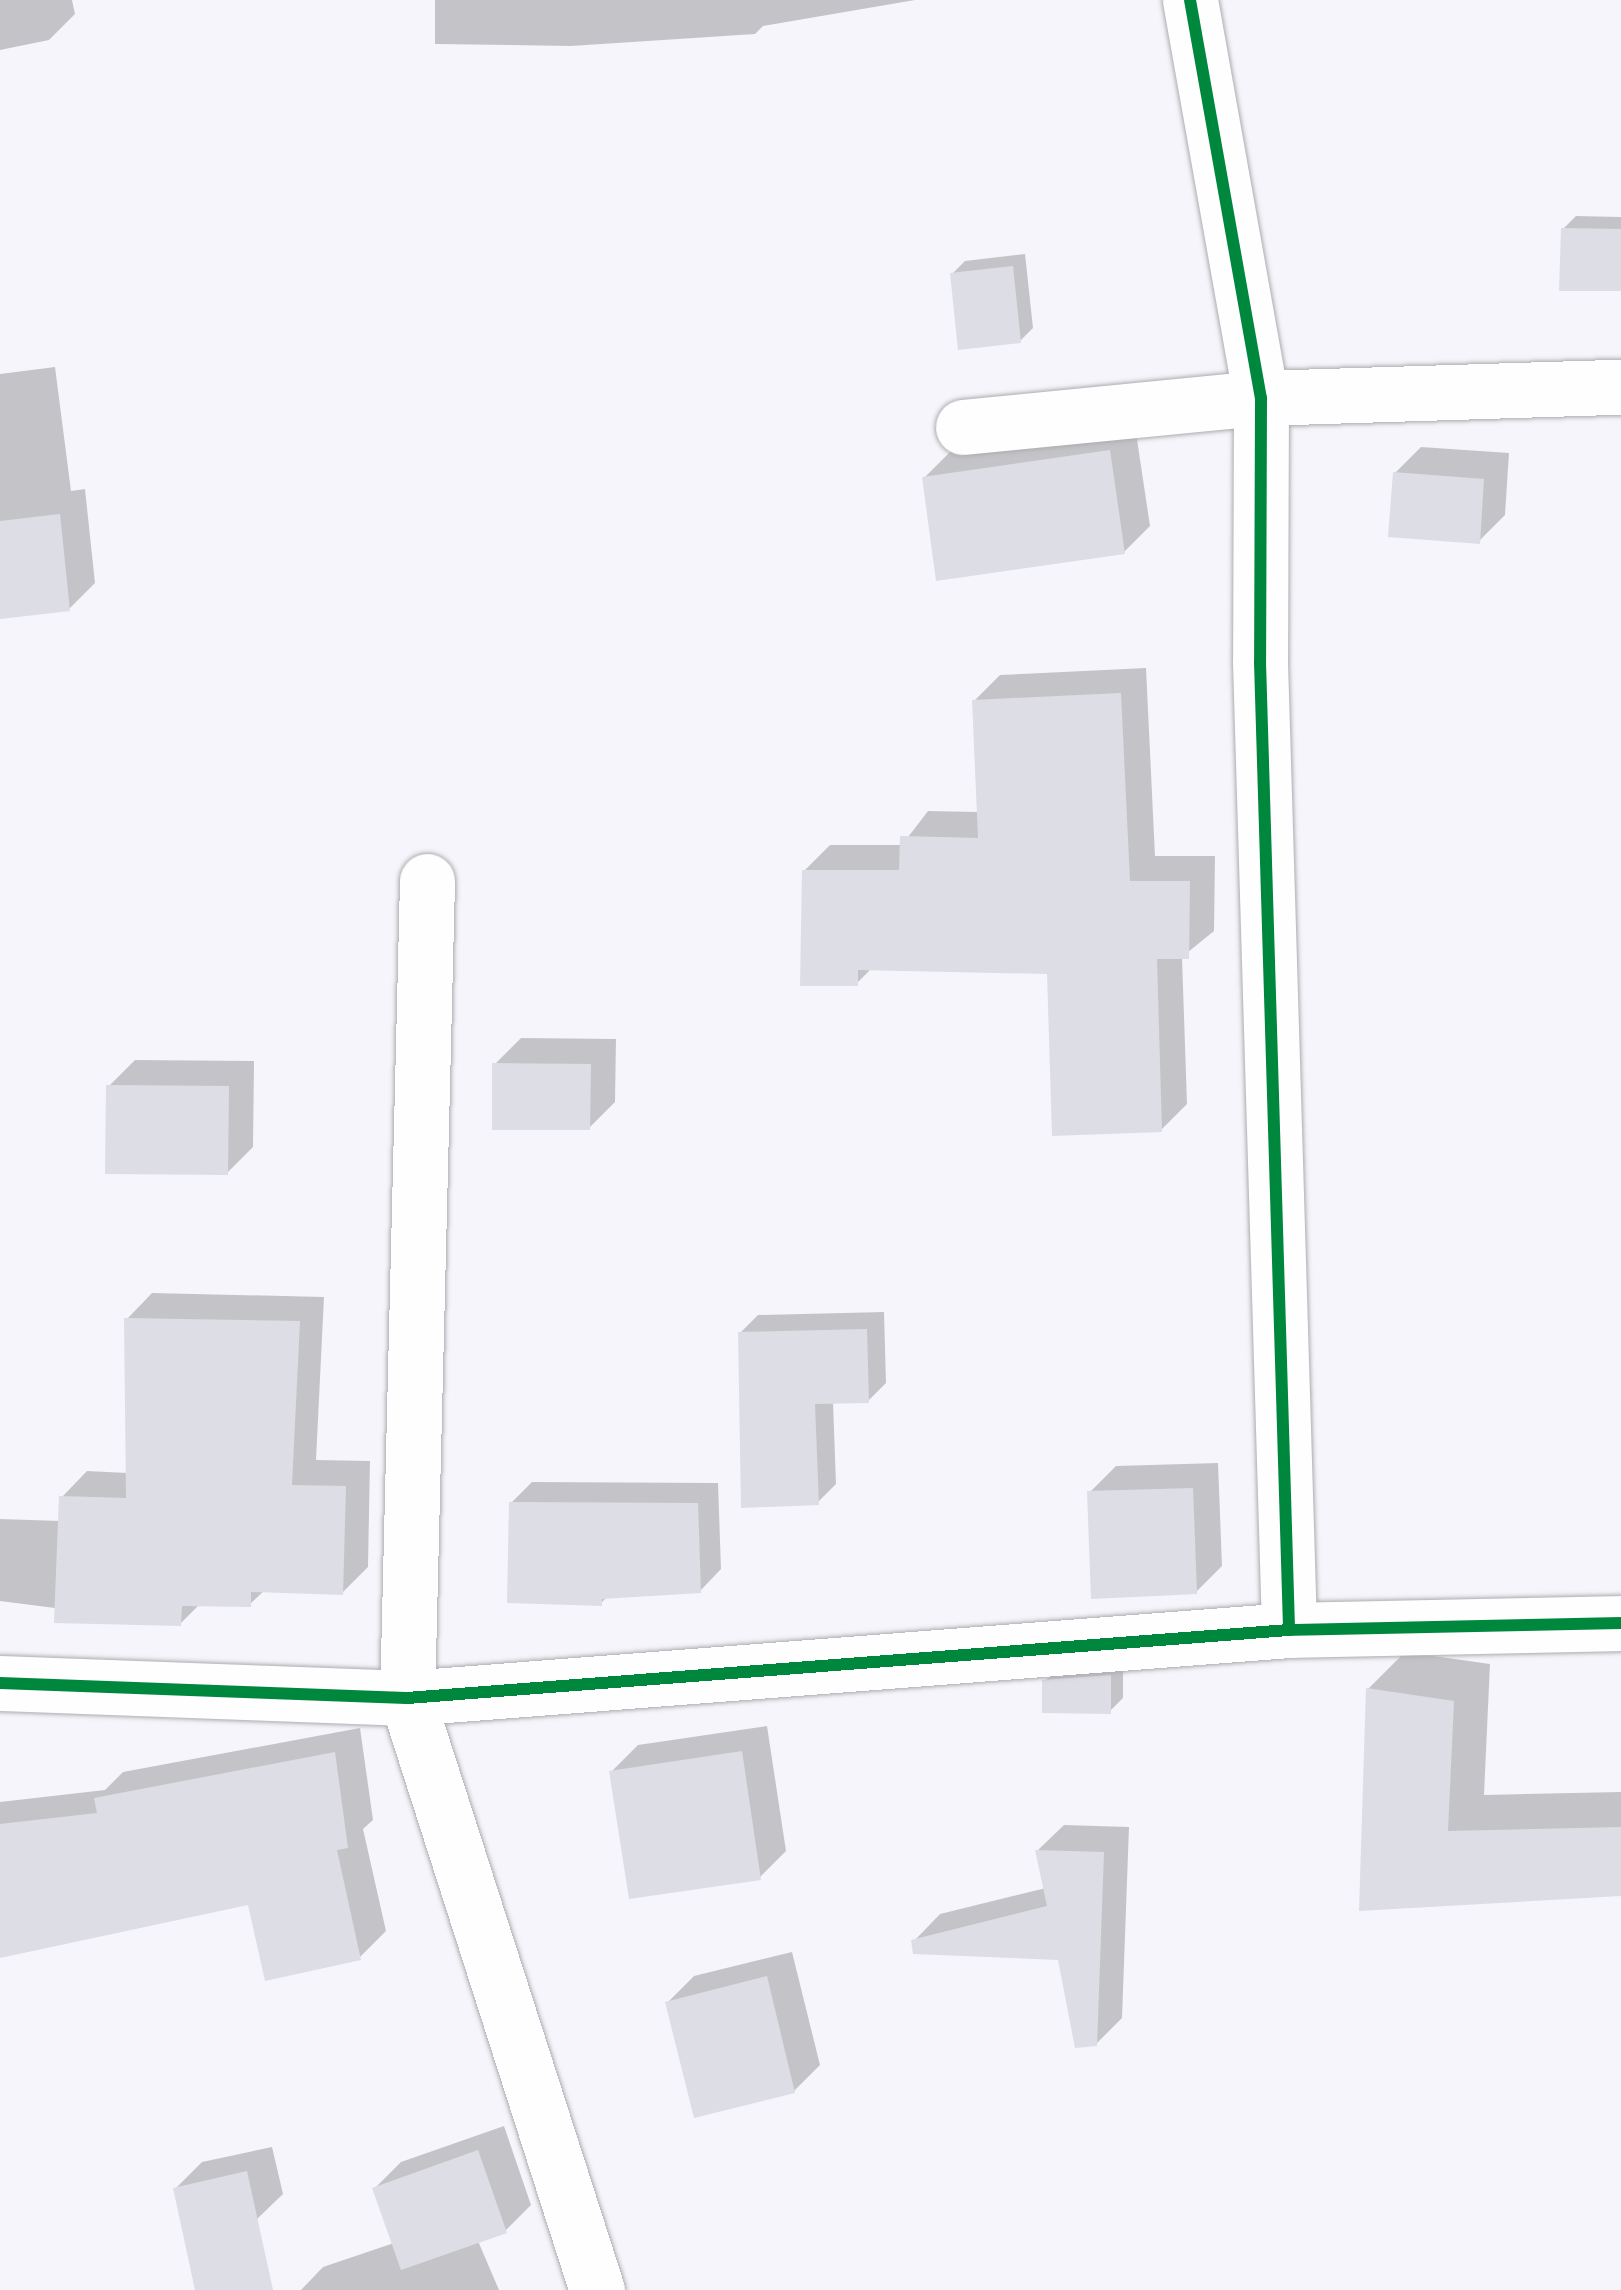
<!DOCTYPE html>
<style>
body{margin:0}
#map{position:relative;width:1621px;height:2290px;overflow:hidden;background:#f5f5fb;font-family:Barlow,sans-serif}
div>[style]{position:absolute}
.shadow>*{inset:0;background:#0003}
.building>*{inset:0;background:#dddde6}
.roads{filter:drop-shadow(0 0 2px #acacb1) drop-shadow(0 0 2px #acacb1)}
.minor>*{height:55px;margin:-27.5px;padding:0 27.5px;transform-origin:27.5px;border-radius:27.5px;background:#fefefe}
.cycleway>*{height:12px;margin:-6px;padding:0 6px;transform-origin:6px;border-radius:6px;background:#00873e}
span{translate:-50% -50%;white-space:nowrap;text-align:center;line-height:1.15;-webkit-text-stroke:8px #fff;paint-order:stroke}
</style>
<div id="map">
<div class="shadow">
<div style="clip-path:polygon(0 0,72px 0,75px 14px,49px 40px,0 50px)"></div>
<div style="clip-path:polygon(435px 0,915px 0,763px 26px,755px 34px,571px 46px,435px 44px)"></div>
<div style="clip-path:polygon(1576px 216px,1621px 217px,1621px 289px,1563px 229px)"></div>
<div style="clip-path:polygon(1025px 254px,1033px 328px,1020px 341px,952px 274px,965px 261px)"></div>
<div style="clip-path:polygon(55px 367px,71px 491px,85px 489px,95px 583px,69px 609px,0 617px,0 374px)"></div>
<div style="clip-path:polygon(1135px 426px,1150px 526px,1124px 552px,924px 478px,950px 452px)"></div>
<div style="clip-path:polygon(1421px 447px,1509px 453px,1505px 515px,1479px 541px,1395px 473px)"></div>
<div style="clip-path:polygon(1146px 668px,1155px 856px,1215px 856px,1214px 931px,1182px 957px,1187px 1104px,1161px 1130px,1049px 972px,872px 968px,857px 983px,804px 871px,830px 845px,902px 845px,928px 811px,979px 812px,974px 701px,1000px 675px)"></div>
<div style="clip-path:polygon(521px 1038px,616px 1039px,615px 1102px,589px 1128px,495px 1064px)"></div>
<div style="clip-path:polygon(135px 1060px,254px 1061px,253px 1147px,227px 1173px,109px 1086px)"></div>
<div style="clip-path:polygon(152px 1293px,324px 1297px,316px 1460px,370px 1461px,368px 1567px,342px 1593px,265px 1590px,250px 1604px,200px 1604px,180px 1624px,0 1601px,0 1519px,61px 1521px,62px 1497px,87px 1471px,128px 1473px,127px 1319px)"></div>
<div style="clip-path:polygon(884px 1312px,886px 1383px,868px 1401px,833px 1402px,836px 1484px,818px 1502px,740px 1333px,758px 1315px)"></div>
<div style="clip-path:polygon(1218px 1463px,1222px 1566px,1196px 1592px,1090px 1492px,1116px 1466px)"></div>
<div style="clip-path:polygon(532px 1482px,718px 1483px,721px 1569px,700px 1591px,608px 1596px,601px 1603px,511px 1503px)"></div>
<div style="clip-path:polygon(1405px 1652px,1490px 1664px,1484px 1795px,1621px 1792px,1621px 1892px,1361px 1908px,1368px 1689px)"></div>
<div style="clip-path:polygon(1123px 1663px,1123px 1698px,1110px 1711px,1045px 1681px,1058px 1668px)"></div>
<div style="clip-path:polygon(767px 1726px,786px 1851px,760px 1877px,612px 1771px,638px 1745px)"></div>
<div style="clip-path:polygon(360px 1728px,373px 1820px,363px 1829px,386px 1931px,360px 1957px,250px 1902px,0 1956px,0 1802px,105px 1790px,123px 1772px)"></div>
<div style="clip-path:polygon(1064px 1825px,1129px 1827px,1122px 2018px,1096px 2044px,1060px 1958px,914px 1941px,940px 1914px,1046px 1888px,1038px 1850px)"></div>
<div style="clip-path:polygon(792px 1952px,820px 2065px,794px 2091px,668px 2002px,694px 1976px)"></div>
<div style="clip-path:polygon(504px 2126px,531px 2205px,505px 2231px,478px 2241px,499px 2290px,301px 2290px,323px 2267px,394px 2243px,375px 2188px,401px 2162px)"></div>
<div style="clip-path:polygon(272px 2147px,283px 2194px,256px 2220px,176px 2188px,202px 2162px)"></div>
</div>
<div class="building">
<div style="clip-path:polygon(1561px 228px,1621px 229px,1621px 291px,1559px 291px)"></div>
<div style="clip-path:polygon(1013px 266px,1021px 343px,958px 350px,950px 273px)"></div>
<div style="clip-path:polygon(1110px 450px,1125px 554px,936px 581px,922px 477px)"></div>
<div style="clip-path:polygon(1393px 472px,1484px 479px,1480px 544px,1388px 537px)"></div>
<div style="clip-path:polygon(60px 514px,70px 611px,0 619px,0 521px)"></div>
<div style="clip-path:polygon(1121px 693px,1130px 881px,1190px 881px,1189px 959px,1157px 959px,1162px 1132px,1052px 1136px,1047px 974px,858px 970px,858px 986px,800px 986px,802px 870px,899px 870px,900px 836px,978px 838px,972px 700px)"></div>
<div style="clip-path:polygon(492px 1063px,591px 1064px,590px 1130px,492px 1130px)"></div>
<div style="clip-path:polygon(106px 1085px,229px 1086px,228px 1175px,105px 1174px)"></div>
<div style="clip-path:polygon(124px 1318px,300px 1321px,292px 1485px,346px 1486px,343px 1595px,251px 1592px,251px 1607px,182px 1606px,181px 1626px,54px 1623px,59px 1496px,126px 1498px)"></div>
<div style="clip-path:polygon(867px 1329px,869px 1403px,815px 1404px,819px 1505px,741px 1508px,738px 1332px)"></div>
<div style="clip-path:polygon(1193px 1488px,1197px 1594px,1091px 1599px,1087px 1491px)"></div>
<div style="clip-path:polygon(509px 1502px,698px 1503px,701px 1593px,602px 1599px,602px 1606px,507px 1603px)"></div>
<div style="clip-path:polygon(1111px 1675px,1111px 1714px,1042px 1713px,1042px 1680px)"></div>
<div style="clip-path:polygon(1366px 1688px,1454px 1701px,1448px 1831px,1621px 1827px,1621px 1896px,1359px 1911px)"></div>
<div style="clip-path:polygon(742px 1751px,761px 1880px,629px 1899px,609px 1771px)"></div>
<div style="clip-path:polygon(335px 1752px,348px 1848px,337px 1850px,361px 1960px,265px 1981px,248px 1905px,0 1958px,0 1824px,97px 1813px,94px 1798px)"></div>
<div style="clip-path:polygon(1035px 1850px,1104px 1852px,1097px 2046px,1075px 2048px,1058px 1960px,913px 1954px,911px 1940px,1047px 1906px)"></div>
<div style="clip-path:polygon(767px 1976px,795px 2093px,694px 2118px,665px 2002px)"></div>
<div style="clip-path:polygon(478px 2150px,507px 2233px,401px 2270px,372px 2188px)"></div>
<div style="clip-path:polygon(247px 2171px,273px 2290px,195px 2290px,173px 2188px)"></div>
</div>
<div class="roads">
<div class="minor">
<div style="left:1190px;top:0;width:404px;rotate:79.9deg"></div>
<div style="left:1261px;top:398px;width:264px;rotate:90.2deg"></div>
<div style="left:1260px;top:662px;width:968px;rotate:88.28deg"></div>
<div style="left:963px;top:427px;width:299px;rotate:-5.6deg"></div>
<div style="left:1261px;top:398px;width:360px;rotate:-1.8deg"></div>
<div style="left:427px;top:881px;width:817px;rotate:91.4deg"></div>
<div style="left:407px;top:1698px;width:622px;rotate:72.21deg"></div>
<div style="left:0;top:1683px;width:407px;rotate:2.1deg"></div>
<div style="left:407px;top:1698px;width:885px;rotate:-4.41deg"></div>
<div style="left:1289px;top:1630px;width:332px;rotate:-1.2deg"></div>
</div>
</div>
<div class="cycleway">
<div style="left:1190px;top:0;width:404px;rotate:79.9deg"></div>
<div style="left:1261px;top:398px;width:264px;rotate:90.2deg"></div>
<div style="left:1260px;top:662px;width:968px;rotate:88.28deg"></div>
<div style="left:0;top:1683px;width:407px;rotate:2.1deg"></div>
<div style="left:407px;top:1698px;width:885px;rotate:-4.41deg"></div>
<div style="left:1289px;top:1630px;width:332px;rotate:-1.2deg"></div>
</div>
</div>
